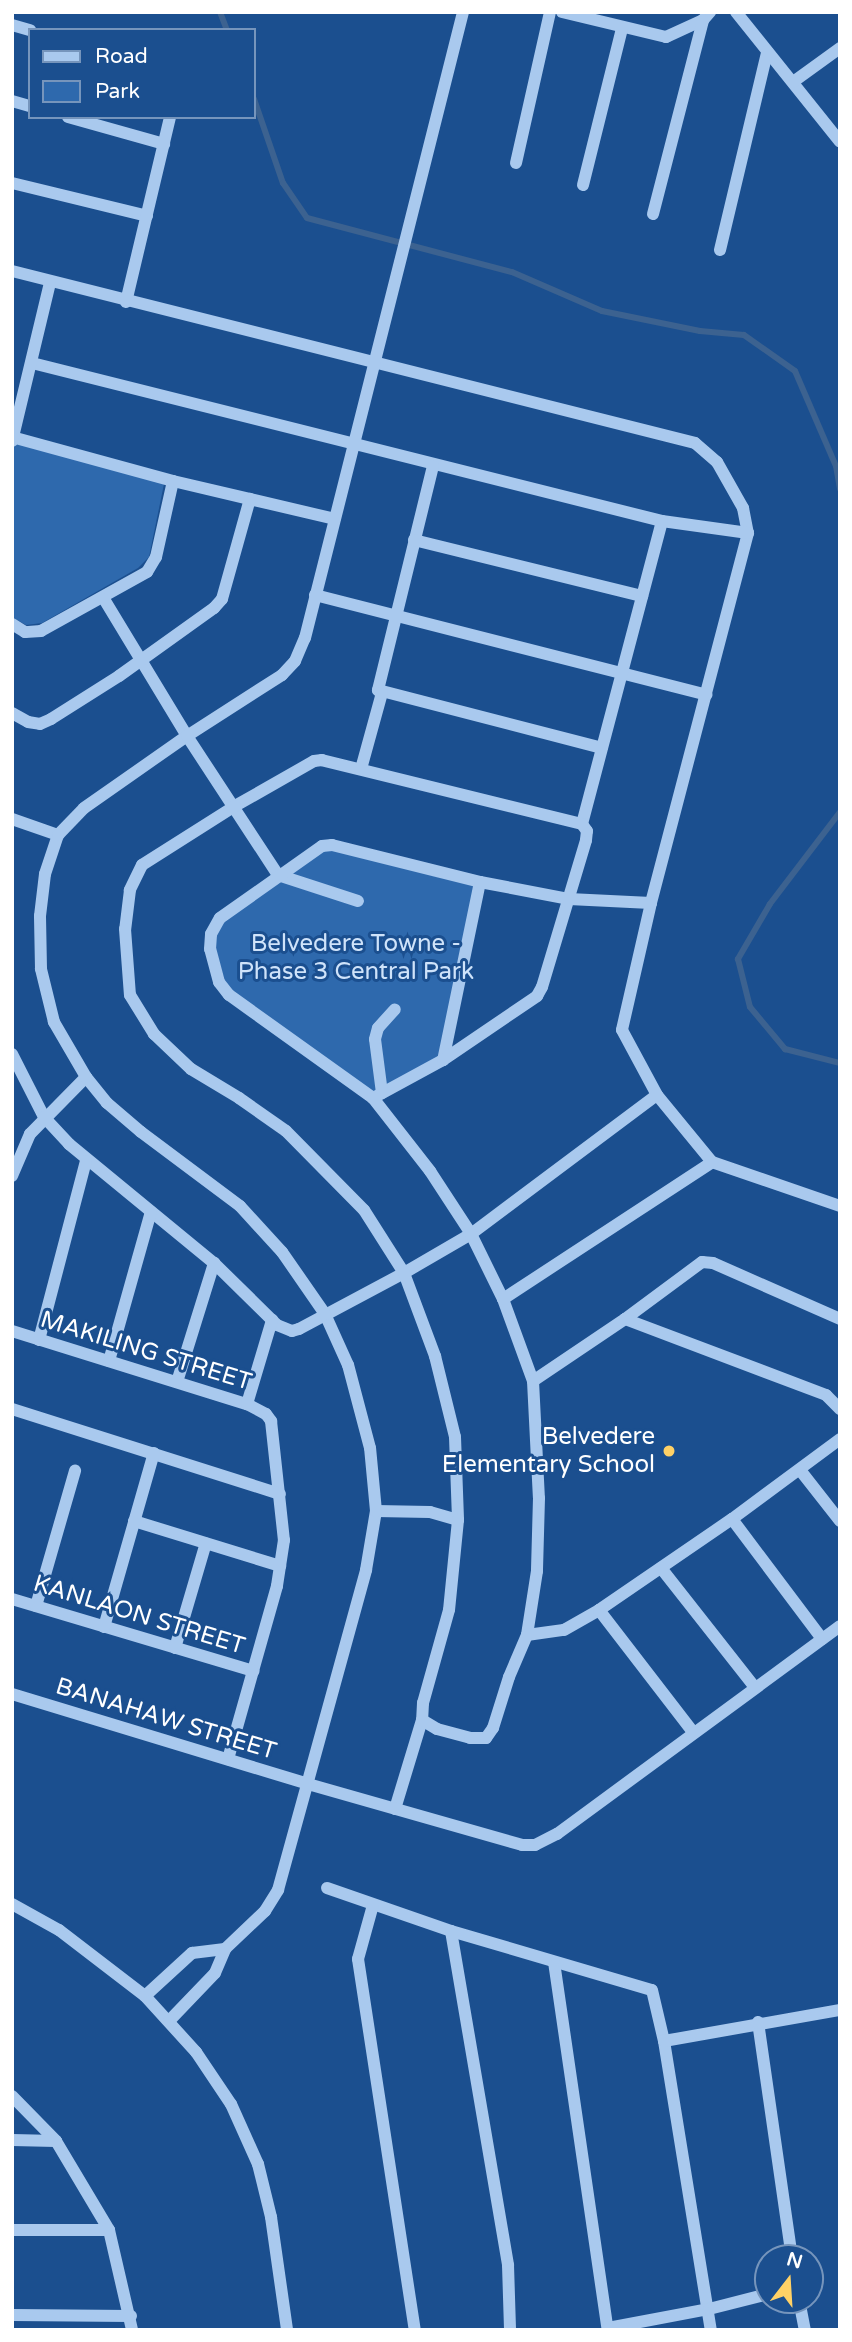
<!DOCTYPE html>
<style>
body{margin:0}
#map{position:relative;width:852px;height:2342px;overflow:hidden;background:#1b4f8f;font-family:"Varela Round",sans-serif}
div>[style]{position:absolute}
.green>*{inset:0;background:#2e69ad}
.stream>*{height:6px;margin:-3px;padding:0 3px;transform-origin:3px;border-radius:3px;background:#3c6290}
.minor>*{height:12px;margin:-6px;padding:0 6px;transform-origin:6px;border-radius:6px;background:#a9c9ee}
.dots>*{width:19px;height:19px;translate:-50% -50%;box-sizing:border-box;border:4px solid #1b4f8f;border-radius:50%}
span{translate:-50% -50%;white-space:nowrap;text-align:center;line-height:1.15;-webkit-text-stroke:6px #1b4f8f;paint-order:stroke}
.park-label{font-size:24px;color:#cfe3fa}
.street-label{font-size:24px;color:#fff}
.poi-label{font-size:24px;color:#fff}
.right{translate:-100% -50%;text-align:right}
.frame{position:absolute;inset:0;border:14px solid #fff;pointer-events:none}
.legend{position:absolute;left:28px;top:28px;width:228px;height:91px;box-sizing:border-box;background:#1b4f8f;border:2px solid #7695bc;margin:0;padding:9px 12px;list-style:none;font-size:21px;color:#fff}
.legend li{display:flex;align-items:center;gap:14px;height:35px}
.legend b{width:35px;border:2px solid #7695bc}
.north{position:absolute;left:754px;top:2244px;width:70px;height:70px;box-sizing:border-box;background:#1b4f8f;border:2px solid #7695bc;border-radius:50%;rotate:17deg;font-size:19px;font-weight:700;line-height:28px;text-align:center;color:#fff}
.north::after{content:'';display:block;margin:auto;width:24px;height:32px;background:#ffd166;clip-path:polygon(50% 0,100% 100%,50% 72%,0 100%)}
</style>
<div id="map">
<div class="green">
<div style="clip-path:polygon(12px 441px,165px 479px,149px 557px,138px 568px,42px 623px,26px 625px,12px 617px)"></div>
<div style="clip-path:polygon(322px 846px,476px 881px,443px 1060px,373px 1098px,229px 995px,211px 934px,220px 918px)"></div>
</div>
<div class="stream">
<div style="left:220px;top:12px;width:19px;rotate:69deg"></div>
<div style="left:254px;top:99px;width:89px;rotate:71deg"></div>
<div style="left:283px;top:183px;width:42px;rotate:55.6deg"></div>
<div style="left:307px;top:218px;width:212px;rotate:14.8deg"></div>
<div style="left:512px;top:272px;width:98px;rotate:23.4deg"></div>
<div style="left:602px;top:311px;width:100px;rotate:11.5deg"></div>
<div style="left:700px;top:331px;width:44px;rotate:5.2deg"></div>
<div style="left:744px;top:335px;width:62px;rotate:35.2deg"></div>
<div style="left:795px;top:371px;width:103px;rotate:66.7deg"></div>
<div style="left:836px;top:466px;width:23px;rotate:80deg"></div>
<div style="left:840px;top:812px;width:116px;rotate:127.3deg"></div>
<div style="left:770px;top:904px;width:64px;rotate:120.2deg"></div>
<div style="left:738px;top:959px;width:49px;rotate:76deg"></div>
<div style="left:750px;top:1007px;width:55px;rotate:50.2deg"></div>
<div style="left:785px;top:1049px;width:57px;rotate:14.3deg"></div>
</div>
<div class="minor">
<div style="left:562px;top:12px;width:107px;rotate:13.5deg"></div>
<div style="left:666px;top:37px;width:41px;rotate:-24.7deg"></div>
<div style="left:703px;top:20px;width:11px;rotate:-49deg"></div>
<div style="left:736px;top:12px;width:166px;rotate:51.3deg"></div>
<div style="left:12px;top:25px;width:19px;rotate:16deg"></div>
<div style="left:793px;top:82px;width:58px;rotate:-35.9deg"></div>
<div style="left:12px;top:101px;width:19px;rotate:16deg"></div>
<div style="left:68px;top:117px;width:100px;rotate:15.7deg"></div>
<div style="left:516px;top:163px;width:155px;rotate:-77.3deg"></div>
<div style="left:12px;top:183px;width:139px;rotate:13.7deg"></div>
<div style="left:583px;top:185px;width:162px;rotate:-76deg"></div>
<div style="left:653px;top:214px;width:200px;rotate:-75.5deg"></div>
<div style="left:720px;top:250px;width:204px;rotate:-76.6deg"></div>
<div style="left:12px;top:271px;width:704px;rotate:14.13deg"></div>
<div style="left:695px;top:443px;width:29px;rotate:41deg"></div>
<div style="left:717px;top:462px;width:53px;rotate:60.5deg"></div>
<div style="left:743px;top:508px;width:25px;rotate:79deg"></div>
<div style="left:748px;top:533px;width:383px;rotate:104.7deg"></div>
<div style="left:651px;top:903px;width:130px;rotate:102.9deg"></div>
<div style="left:622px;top:1030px;width:74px;rotate:61.7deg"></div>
<div style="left:657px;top:1095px;width:87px;rotate:50.6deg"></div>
<div style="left:712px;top:1162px;width:135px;rotate:19deg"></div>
<div style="left:126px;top:302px;width:190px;rotate:-76.6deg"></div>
<div style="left:32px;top:363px;width:650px;rotate:14.08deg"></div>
<div style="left:662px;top:521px;width:87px;rotate:7.9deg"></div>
<div style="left:12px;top:437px;width:167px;rotate:15.3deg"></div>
<div style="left:173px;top:481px;width:78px;rotate:102.6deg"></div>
<div style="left:156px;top:557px;width:17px;rotate:121deg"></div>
<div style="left:147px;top:572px;width:121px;rotate:150.9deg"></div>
<div style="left:41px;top:631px;width:16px;rotate:176deg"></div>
<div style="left:25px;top:632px;width:15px;rotate:-148deg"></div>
<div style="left:12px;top:441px;width:163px;rotate:-76.5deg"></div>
<div style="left:433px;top:466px;width:231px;rotate:103.8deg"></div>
<div style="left:378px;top:690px;width:231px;rotate:14.5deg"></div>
<div style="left:173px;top:481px;width:166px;rotate:13.2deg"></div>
<div style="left:414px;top:540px;width:235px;rotate:13.8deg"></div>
<div style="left:315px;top:595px;width:404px;rotate:14.3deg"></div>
<div style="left:104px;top:599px;width:160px;rotate:58.8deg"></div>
<div style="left:187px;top:736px;width:166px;rotate:56.8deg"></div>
<div style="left:278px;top:875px;width:84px;rotate:18deg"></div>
<div style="left:12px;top:713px;width:18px;rotate:29deg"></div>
<div style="left:28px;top:722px;width:12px;rotate:9deg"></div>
<div style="left:40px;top:724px;width:12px;rotate:-24deg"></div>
<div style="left:51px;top:719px;width:80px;rotate:-32.3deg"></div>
<div style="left:119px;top:676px;width:117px;rotate:-35.6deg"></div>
<div style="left:214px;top:608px;width:12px;rotate:-48deg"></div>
<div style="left:222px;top:599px;width:104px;rotate:-74.4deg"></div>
<div style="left:361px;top:769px;width:79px;rotate:-74.6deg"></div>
<div style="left:12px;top:819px;width:49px;rotate:19.2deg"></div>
<div style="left:582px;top:824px;width:313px;rotate:-75.2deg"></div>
<div style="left:480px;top:882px;width:182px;rotate:101.7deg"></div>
<div style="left:443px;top:1060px;width:80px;rotate:151.5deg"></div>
<div style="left:373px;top:1098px;width:177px;rotate:-144.4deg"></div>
<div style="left:229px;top:995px;width:16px;rotate:-128deg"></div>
<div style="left:219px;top:982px;width:34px;rotate:-105deg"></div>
<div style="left:210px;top:949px;width:15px;rotate:-86deg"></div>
<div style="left:211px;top:934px;width:18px;rotate:-61deg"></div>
<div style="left:220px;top:918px;width:125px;rotate:-35.2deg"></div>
<div style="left:322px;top:846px;width:10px;rotate:-6deg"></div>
<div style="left:332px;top:845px;width:153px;rotate:14deg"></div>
<div style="left:480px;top:882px;width:91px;rotate:10.8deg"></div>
<div style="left:569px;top:899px;width:82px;rotate:2.8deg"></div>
<div style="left:12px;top:1054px;width:71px;rotate:63.1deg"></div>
<div style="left:44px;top:1117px;width:37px;rotate:47deg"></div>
<div style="left:69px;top:1144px;width:188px;rotate:39.4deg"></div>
<div style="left:214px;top:1263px;width:88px;rotate:44.5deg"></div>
<div style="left:277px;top:1325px;width:16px;rotate:22deg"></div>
<div style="left:292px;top:1331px;width:7px;rotate:-16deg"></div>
<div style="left:299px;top:1329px;width:119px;rotate:-28.1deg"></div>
<div style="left:404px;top:1273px;width:78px;rotate:-30.2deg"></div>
<div style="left:471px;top:1234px;width:232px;rotate:-36.8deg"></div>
<div style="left:443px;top:1060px;width:114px;rotate:-34.2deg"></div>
<div style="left:537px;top:996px;width:10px;rotate:-61deg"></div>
<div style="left:542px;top:987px;width:153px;rotate:-73.3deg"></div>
<div style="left:586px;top:840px;width:9px;rotate:-84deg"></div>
<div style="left:587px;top:831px;width:9px;rotate:-126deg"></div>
<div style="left:582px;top:824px;width:268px;rotate:-166.2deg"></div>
<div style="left:322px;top:760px;width:8px;rotate:173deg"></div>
<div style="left:314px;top:761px;width:91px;rotate:150.3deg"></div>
<div style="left:235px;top:806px;width:110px;rotate:147.6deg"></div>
<div style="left:142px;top:865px;width:28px;rotate:116deg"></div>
<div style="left:130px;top:890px;width:39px;rotate:97deg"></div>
<div style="left:125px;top:929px;width:66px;rotate:85.7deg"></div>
<div style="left:130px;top:995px;width:46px;rotate:58.4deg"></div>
<div style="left:154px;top:1034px;width:51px;rotate:43.4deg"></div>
<div style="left:191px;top:1069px;width:56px;rotate:31.1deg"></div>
<div style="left:239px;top:1098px;width:57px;rotate:35.1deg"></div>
<div style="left:286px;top:1131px;width:111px;rotate:45.4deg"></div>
<div style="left:364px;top:1210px;width:75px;rotate:57.6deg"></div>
<div style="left:404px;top:1273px;width:89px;rotate:69.5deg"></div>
<div style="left:435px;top:1356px;width:83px;rotate:76.1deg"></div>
<div style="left:455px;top:1437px;width:83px;rotate:87.9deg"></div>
<div style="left:382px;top:1093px;width:54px;rotate:-97.4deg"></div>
<div style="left:375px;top:1039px;width:11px;rotate:-75deg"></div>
<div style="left:378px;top:1028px;width:25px;rotate:-48deg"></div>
<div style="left:373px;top:1098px;width:93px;rotate:52deg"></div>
<div style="left:430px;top:1171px;width:75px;rotate:56.9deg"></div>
<div style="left:471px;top:1234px;width:72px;rotate:63.8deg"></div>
<div style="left:503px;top:1299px;width:87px;rotate:69.9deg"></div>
<div style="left:533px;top:1381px;width:117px;rotate:87.1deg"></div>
<div style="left:539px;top:1498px;width:73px;rotate:91.6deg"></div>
<div style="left:537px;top:1571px;width:65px;rotate:98.9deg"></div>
<div style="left:527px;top:1635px;width:37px;rotate:-8deg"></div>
<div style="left:564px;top:1630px;width:40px;rotate:-29.7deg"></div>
<div style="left:599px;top:1610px;width:161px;rotate:-34.4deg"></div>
<div style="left:732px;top:1519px;width:134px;rotate:-36.5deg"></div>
<div style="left:12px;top:1176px;width:46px;rotate:-66.8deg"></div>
<div style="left:30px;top:1134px;width:80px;rotate:-45.5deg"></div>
<div style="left:503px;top:1299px;width:250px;rotate:-33.2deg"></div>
<div style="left:625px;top:1319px;width:96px;rotate:-36.5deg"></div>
<div style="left:702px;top:1262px;width:11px;rotate:5deg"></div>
<div style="left:713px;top:1263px;width:139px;rotate:23.8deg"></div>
<div style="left:12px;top:1331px;width:246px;rotate:17.3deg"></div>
<div style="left:247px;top:1404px;width:21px;rotate:28deg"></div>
<div style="left:266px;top:1414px;width:9px;rotate:54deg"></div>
<div style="left:271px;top:1421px;width:120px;rotate:83.8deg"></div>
<div style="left:284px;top:1540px;width:47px;rotate:98.7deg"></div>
<div style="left:277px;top:1586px;width:180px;rotate:105.8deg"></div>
<div style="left:39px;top:1340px;width:185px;rotate:-75.3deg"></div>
<div style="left:109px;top:1361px;width:155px;rotate:-74.3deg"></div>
<div style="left:533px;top:1381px;width:111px;rotate:-34deg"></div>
<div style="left:625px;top:1319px;width:215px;rotate:20.7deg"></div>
<div style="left:826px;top:1395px;width:20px;rotate:45deg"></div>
<div style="left:177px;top:1382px;width:125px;rotate:-72.7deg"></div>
<div style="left:247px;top:1404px;width:88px;rotate:-73.4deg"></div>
<div style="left:12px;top:1409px;width:281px;rotate:17.6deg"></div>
<div style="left:800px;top:1470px;width:65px;rotate:51.9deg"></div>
<div style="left:376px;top:1511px;width:54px;rotate:1.1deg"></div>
<div style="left:430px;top:1512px;width:29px;rotate:16deg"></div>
<div style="left:458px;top:1520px;width:90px;rotate:95.7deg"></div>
<div style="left:449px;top:1610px;width:97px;rotate:105.6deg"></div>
<div style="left:423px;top:1703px;width:17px;rotate:93deg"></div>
<div style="left:422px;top:1720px;width:93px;rotate:106.9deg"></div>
<div style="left:732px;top:1519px;width:150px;rotate:53.1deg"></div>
<div style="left:134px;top:1521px;width:153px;rotate:17.1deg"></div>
<div style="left:661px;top:1568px;width:150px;rotate:51.8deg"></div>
<div style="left:12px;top:1599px;width:252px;rotate:16.6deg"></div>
<div style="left:36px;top:1606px;width:141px;rotate:-73.9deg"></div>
<div style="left:599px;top:1610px;width:154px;rotate:52.4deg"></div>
<div style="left:104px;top:1627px;width:181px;rotate:-74deg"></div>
<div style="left:175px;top:1648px;width:109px;rotate:-73.6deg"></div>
<div style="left:12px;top:1694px;width:309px;rotate:16.9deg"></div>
<div style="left:308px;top:1784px;width:223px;rotate:15.9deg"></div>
<div style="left:522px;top:1845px;width:13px"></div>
<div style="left:535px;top:1845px;width:25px;rotate:-27deg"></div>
<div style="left:557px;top:1834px;width:351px;rotate:-36.3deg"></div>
<div style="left:422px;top:1720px;width:17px;rotate:31deg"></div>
<div style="left:437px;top:1729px;width:34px;rotate:15deg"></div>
<div style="left:470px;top:1738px;width:16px"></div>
<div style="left:486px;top:1738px;width:12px;rotate:-55deg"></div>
<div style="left:493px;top:1728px;width:53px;rotate:-72.6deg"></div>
<div style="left:509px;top:1677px;width:46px;rotate:-66.8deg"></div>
<div style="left:327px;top:1888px;width:131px;rotate:19.1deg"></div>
<div style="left:451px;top:1931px;width:209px;rotate:16.4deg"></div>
<div style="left:652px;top:1990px;width:52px;rotate:76.8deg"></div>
<div style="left:664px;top:2041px;width:293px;rotate:80.8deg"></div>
<div style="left:12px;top:1904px;width:54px;rotate:29deg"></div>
<div style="left:59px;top:1930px;width:108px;rotate:37.5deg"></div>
<div style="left:145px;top:1996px;width:76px;rotate:47.7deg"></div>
<div style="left:196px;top:2052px;width:63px;rotate:56.1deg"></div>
<div style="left:231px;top:2104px;width:66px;rotate:65.8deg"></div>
<div style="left:258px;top:2164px;width:55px;rotate:76.2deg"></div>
<div style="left:271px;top:2217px;width:114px;rotate:81.9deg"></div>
<div style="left:373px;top:1905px;width:56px;rotate:105.5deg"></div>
<div style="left:358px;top:1959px;width:375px;rotate:81.3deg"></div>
<div style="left:451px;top:1931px;width:339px;rotate:80.3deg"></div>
<div style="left:508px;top:2265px;width:65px;rotate:88.2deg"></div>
<div style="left:554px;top:1962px;width:372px;rotate:81.7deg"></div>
<div style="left:145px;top:1996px;width:64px;rotate:-42.5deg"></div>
<div style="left:192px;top:1953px;width:33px;rotate:-7deg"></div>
<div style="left:169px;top:2021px;width:66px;rotate:-46.2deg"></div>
<div style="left:215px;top:1973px;width:26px;rotate:-67deg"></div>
<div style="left:225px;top:1949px;width:55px;rotate:-43.5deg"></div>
<div style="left:265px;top:1911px;width:25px;rotate:-58deg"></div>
<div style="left:278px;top:1890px;width:332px;rotate:-74.6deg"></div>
<div style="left:366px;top:1570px;width:60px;rotate:-80.4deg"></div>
<div style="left:376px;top:1511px;width:63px;rotate:-95.4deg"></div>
<div style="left:370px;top:1448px;width:86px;rotate:-104.8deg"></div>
<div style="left:348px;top:1365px;width:56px;rotate:-114.3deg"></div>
<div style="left:325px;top:1314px;width:75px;rotate:-124.7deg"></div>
<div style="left:282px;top:1252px;width:62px;rotate:-132.4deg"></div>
<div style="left:240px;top:1206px;width:124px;rotate:-143.2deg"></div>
<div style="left:141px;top:1132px;width:45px;rotate:-139.5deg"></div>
<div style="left:107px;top:1103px;width:33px;rotate:-129deg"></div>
<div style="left:86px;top:1077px;width:64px;rotate:-120.2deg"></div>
<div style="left:54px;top:1022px;width:55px;rotate:-103.8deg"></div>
<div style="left:41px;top:969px;width:53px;rotate:-91.1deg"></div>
<div style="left:40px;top:916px;width:42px;rotate:-83.2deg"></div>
<div style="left:45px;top:874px;width:41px;rotate:-71.6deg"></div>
<div style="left:58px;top:835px;width:37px;rotate:-46deg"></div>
<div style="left:84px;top:808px;width:126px;rotate:-35deg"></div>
<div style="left:187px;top:736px;width:113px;rotate:-32.7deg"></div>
<div style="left:282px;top:675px;width:19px;rotate:-47deg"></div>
<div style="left:295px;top:661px;width:25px;rotate:-67deg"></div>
<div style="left:305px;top:638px;width:646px;rotate:-75.83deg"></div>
<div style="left:758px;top:2022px;width:238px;rotate:81.8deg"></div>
<div style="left:664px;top:2041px;width:179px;rotate:-10deg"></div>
<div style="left:12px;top:2096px;width:63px;rotate:45.6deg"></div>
<div style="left:56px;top:2141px;width:104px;rotate:59.2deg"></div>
<div style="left:109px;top:2230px;width:103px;rotate:77deg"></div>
<div style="left:12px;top:2140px;width:44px;rotate:1.3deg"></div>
<div style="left:12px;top:2230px;width:97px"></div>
<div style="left:799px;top:2300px;width:31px;rotate:79deg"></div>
<div style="left:12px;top:2315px;width:119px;rotate:0.5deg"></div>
<div style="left:608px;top:2328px;width:103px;rotate:-10.7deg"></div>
<div style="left:709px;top:2309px;width:61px;rotate:-14.3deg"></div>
</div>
<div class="dots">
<div style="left:669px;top:1451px;background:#ffd166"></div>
</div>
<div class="park-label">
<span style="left:356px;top:958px">Belvedere Towne -<br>Phase 3 Central Park</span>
</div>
<div class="street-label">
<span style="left:146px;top:1351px;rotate:17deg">MAKILING STREET</span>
<span style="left:139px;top:1615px;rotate:17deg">KANLAON STREET</span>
<span style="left:166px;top:1719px;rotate:17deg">BANAHAW STREET</span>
</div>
<div class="poi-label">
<span class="right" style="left:655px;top:1451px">Belvedere<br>Elementary School</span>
</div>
<div class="frame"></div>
<ul class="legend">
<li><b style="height:9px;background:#a9c9ee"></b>Road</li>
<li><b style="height:19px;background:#2e69ad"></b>Park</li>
</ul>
<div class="north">N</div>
</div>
